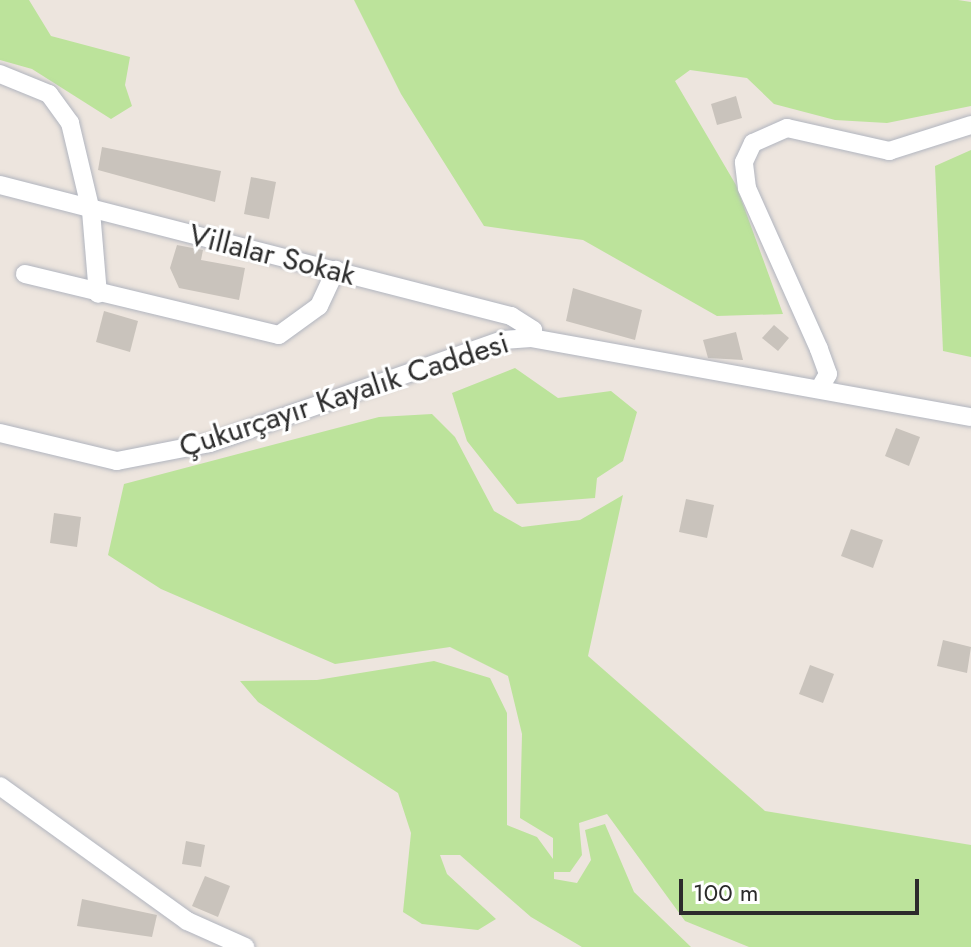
<!DOCTYPE html>
<meta charset="utf-8">
<style>
body{margin:0}
#map{position:relative;width:971px;height:947px;overflow:hidden;background:#ede5de;font-family:Jost,sans-serif}
div>[style]{position:absolute}
.green>*{inset:0;background:#bce39b}
.building>*{inset:0;background:#c9c3bc}
.roads{filter:drop-shadow(0 0 2px #b1b5bf) drop-shadow(0 0 2px #b1b5bf)}
.minor>*{height:18px;margin:-9px;padding:0 9px;transform-origin:9px;border-radius:9px;background:#fff}
span{translate:-50% -50%;white-space:nowrap;text-align:center;line-height:1.15;-webkit-text-stroke:6px #fff;paint-order:stroke}
.street-label{font-size:30px;color:#2b2b2b}
.scale{position:absolute;left:679px;top:879px;width:240px;height:36px;box-sizing:border-box;border:4px solid #2b2b2b;border-top:0;padding-left:10px;font-size:24px;line-height:28px;white-space:nowrap;color:#2b2b2b;-webkit-text-stroke:6px #fff;paint-order:stroke}
</style>
<div id="map">
<div class="green">
<div style="clip-path:polygon(0 0,29px 0,51px 36px,130px 57px,125px 85px,132px 106px,111px 119px,32px 69px,0 60px)"></div>
<div style="clip-path:polygon(354px 0,958px 0,971px 2px,971px 106px,887px 123px,835px 120px,774px 104px,747px 78px,690px 70px,675px 81px,736px 185px,783px 314px,717px 316px,583px 240px,484px 226px,401px 94px)"></div>
<div style="clip-path:polygon(971px 150px,971px 357px,943px 351px,935px 166px)"></div>
<div style="clip-path:polygon(515px 368px,558px 398px,611px 391px,637px 412px,623px 461px,597px 478px,595px 498px,517px 504px,467px 441px,452px 393px)"></div>
<div style="clip-path:polygon(432px 414px,455px 437px,494px 511px,522px 527px,580px 520px,623px 495px,588px 656px,765px 811px,971px 845px,971px 947px,749px 947px,685px 921px,607px 814px,579px 823px,582px 855px,570px 872px,554px 872px,554px 879px,577px 883px,591px 860px,585px 830px,605px 824px,634px 892px,691px 947px,582px 947px,531px 917px,460px 855px,440px 855px,447px 874px,496px 919px,478px 930px,422px 924px,403px 912px,411px 833px,398px 793px,258px 702px,240px 681px,317px 680px,434px 661px,490px 678px,507px 713px,507px 825px,537px 837px,553px 859px,553px 838px,520px 818px,522px 734px,508px 676px,450px 647px,335px 664px,161px 589px,108px 555px,124px 484px,379px 417px)"></div>
</div>
<div class="building">
<div style="clip-path:polygon(736px 96px,742px 118px,717px 125px,711px 104px)"></div>
<div style="clip-path:polygon(102px 147px,221px 171px,215px 202px,98px 170px)"></div>
<div style="clip-path:polygon(251px 177px,276px 182px,269px 219px,244px 214px)"></div>
<div style="clip-path:polygon(177px 245px,203px 250px,201px 260px,245px 268px,239px 300px,179px 288px,170px 268px)"></div>
<div style="clip-path:polygon(573px 288px,642px 310px,635px 340px,566px 321px)"></div>
<div style="clip-path:polygon(104px 311px,138px 321px,130px 352px,96px 342px)"></div>
<div style="clip-path:polygon(774px 325px,789px 338px,778px 351px,762px 338px)"></div>
<div style="clip-path:polygon(736px 332px,743px 360px,708px 358px,703px 340px)"></div>
<div style="clip-path:polygon(896px 428px,920px 437px,909px 466px,885px 456px)"></div>
<div style="clip-path:polygon(686px 499px,714px 505px,707px 538px,679px 532px)"></div>
<div style="clip-path:polygon(54px 513px,81px 517px,77px 547px,50px 543px)"></div>
<div style="clip-path:polygon(851px 529px,883px 540px,873px 568px,841px 556px)"></div>
<div style="clip-path:polygon(943px 640px,971px 647px,967px 673px,937px 666px)"></div>
<div style="clip-path:polygon(810px 665px,834px 674px,823px 703px,799px 694px)"></div>
<div style="clip-path:polygon(186px 841px,205px 845px,201px 867px,182px 864px)"></div>
<div style="clip-path:polygon(205px 876px,230px 886px,218px 917px,192px 906px)"></div>
<div style="clip-path:polygon(82px 899px,157px 915px,152px 937px,77px 926px)"></div>
</div>
<div class="roads">
<div class="minor">
<div style="left:0;top:74px;width:53px;rotate:22.2deg"></div>
<div style="left:49px;top:94px;width:36px;rotate:54deg"></div>
<div style="left:70px;top:123px;width:90px;rotate:76.6deg"></div>
<div style="left:91px;top:211px;width:83px;rotate:85.2deg"></div>
<div style="left:0;top:185px;width:528px;rotate:14.38deg"></div>
<div style="left:511px;top:316px;width:26px;rotate:32deg"></div>
<div style="left:533px;top:330px;width:8px;rotate:104deg"></div>
<div style="left:25px;top:274px;width:261px;rotate:13.5deg"></div>
<div style="left:279px;top:335px;width:49px;rotate:-35.9deg"></div>
<div style="left:319px;top:306px;width:40px;rotate:-65deg"></div>
<div style="left:821px;top:386px;width:14px;rotate:-60deg"></div>
<div style="left:828px;top:374px;width:27px;rotate:-110deg"></div>
<div style="left:819px;top:349px;width:176px;rotate:-114.1deg"></div>
<div style="left:747px;top:188px;width:26px;rotate:-97deg"></div>
<div style="left:744px;top:162px;width:21px;rotate:-65deg"></div>
<div style="left:753px;top:143px;width:37px;rotate:-24deg"></div>
<div style="left:787px;top:128px;width:105px;rotate:12.7deg"></div>
<div style="left:889px;top:151px;width:86px;rotate:-17.6deg"></div>
<div style="left:0;top:433px;width:120px;rotate:13.5deg"></div>
<div style="left:117px;top:461px;width:95px;rotate:-11deg"></div>
<div style="left:210px;top:443px;width:311px;rotate:-19.4deg"></div>
<div style="left:503px;top:340px;width:28px;rotate:-4deg"></div>
<div style="left:531px;top:338px;width:447px;rotate:10.2deg"></div>
<div style="left:0;top:786px;width:231px;rotate:35.8deg"></div>
<div style="left:187px;top:921px;width:64px;rotate:24.1deg"></div>
</div>
</div>
<div class="street-label">
<span style="left:272px;top:255px;rotate:14deg">Villalar Sokak</span>
<span style="left:344px;top:395px;rotate:-18deg">Çukurçayır Kayalık Caddesi</span>
</div>
<div class="scale">100 m</div>
</div>
